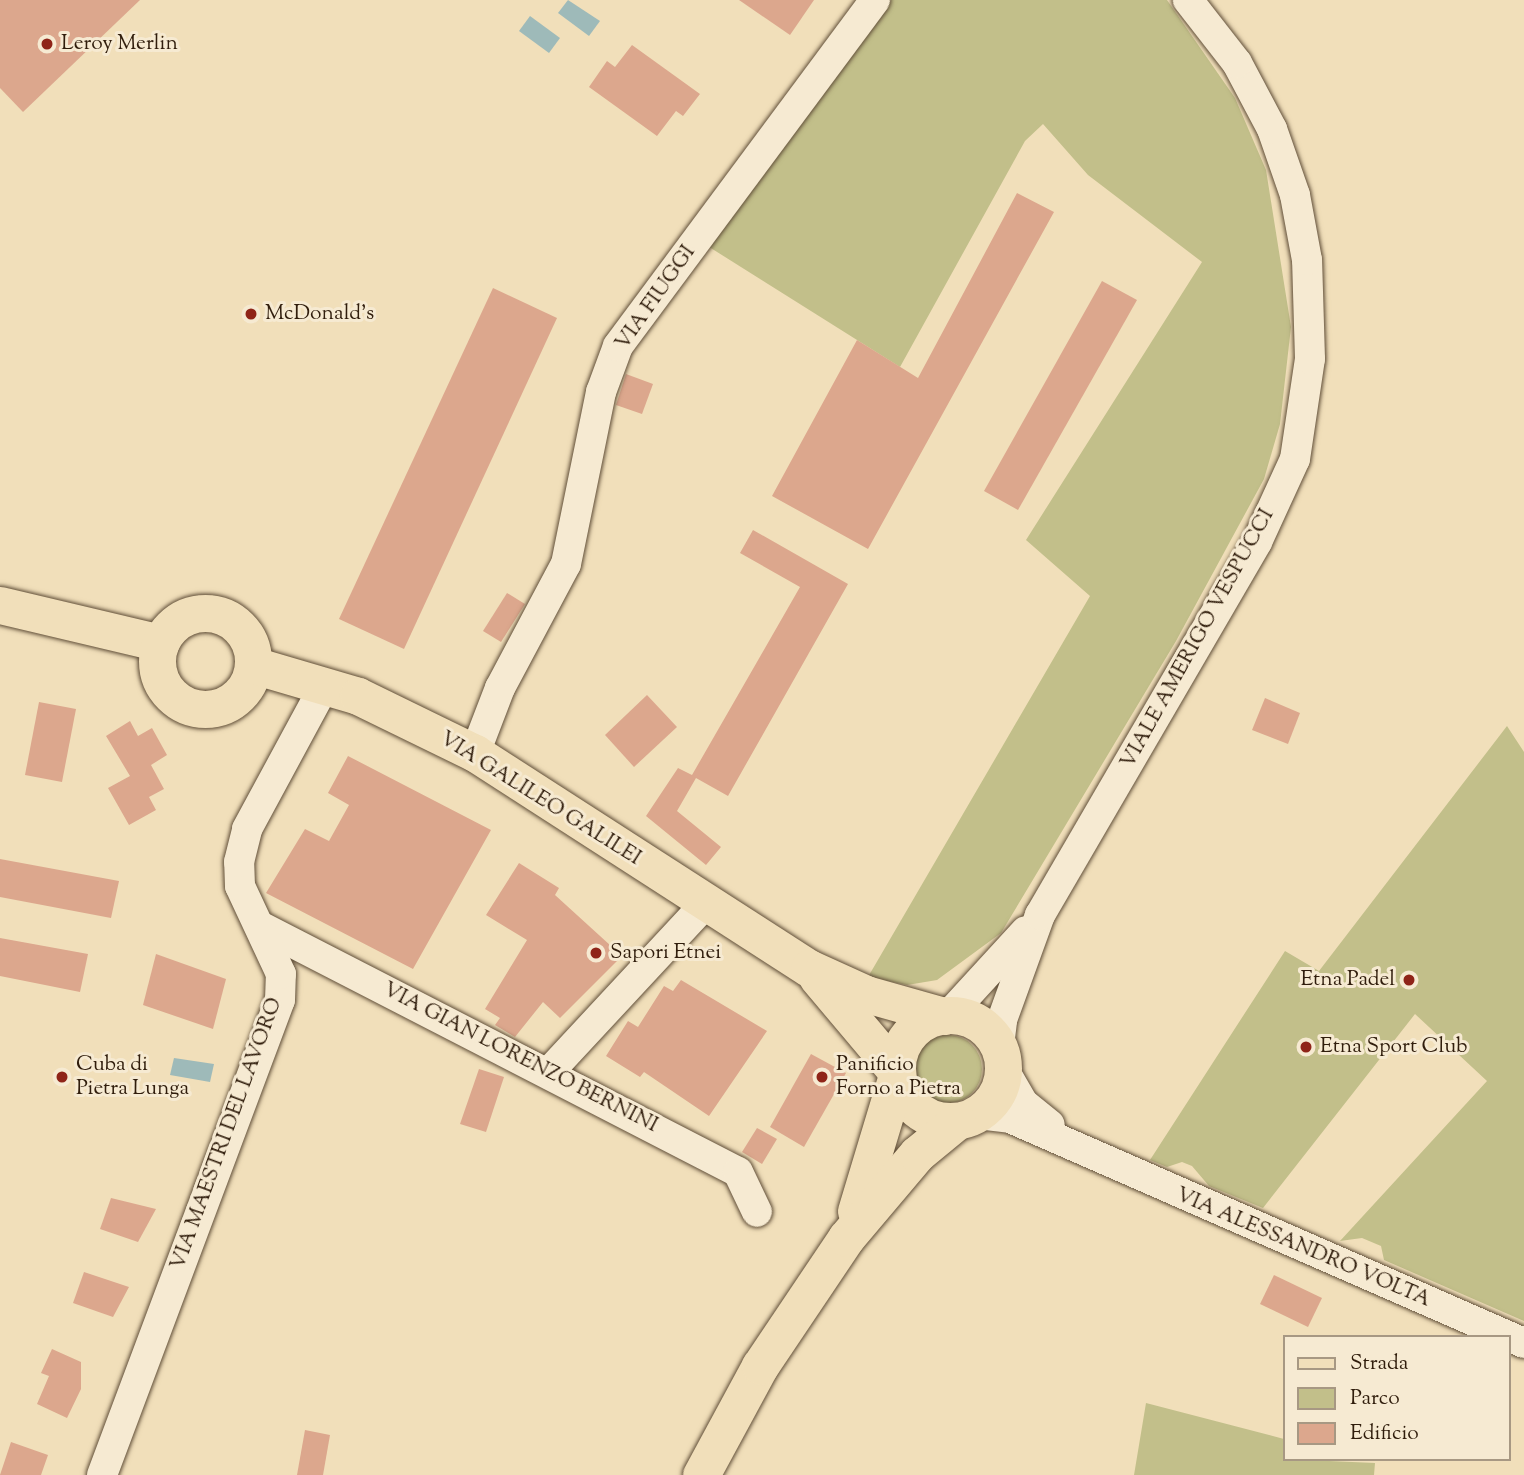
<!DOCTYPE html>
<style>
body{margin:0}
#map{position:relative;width:1524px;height:1475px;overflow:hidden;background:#f1dfba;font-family:"Sorts Mill Goudy",serif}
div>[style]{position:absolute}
.green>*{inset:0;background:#c2bf8a}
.round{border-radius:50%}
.water>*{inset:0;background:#9ebab9}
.building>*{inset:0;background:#dca78d}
.roads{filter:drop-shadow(0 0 2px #604e38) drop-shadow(0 0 2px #604e38)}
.minor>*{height:30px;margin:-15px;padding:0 15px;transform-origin:15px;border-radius:15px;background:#f6ead2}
.major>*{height:37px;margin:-18.5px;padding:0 18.5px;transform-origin:18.5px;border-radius:18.5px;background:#f1dfba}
.major>.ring{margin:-18.5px;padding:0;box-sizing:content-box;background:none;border:37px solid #f1dfba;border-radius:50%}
.dots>*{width:19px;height:19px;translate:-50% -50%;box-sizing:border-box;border:4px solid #f6ead2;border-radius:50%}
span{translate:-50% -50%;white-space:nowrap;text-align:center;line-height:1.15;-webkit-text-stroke:6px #f6ead2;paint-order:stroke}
.poi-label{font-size:21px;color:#301d0c}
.left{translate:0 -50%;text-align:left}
.right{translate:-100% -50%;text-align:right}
.street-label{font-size:21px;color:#301d0c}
.legend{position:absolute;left:1283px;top:1335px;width:228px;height:126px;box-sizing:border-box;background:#f6ead2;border:2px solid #a79883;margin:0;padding:9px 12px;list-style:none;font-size:21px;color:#301d0c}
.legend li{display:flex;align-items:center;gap:14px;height:35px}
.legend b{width:35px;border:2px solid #a79883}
</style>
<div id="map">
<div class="green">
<div style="clip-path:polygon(887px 0,1167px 0,1235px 98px,1266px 170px,1291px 327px,1280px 424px,1264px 479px,1176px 641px,1001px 933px,937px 980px,907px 985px,868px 977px,1090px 596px,1026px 540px,1202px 262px,1088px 175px,1043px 124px,1025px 141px,900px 367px,706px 245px)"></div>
<div style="clip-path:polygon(1507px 726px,1524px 752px,1524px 1321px,1384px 1260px,1381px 1246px,1362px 1238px,1340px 1241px,1487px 1081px,1415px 1014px,1263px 1208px,1209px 1186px,1192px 1166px,1182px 1162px,1167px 1167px,1150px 1160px,1285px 951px,1319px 971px)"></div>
<div class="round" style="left:914px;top:1035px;width:68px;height:68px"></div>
<div style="clip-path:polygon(1146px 1403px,1284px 1439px,1284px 1459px,1375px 1463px,1374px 1475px,1134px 1475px)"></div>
</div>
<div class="water">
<div style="clip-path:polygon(568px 0,600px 21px,589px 36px,558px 13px)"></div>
<div style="clip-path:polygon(530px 16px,560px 38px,549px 53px,519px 31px)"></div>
<div style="clip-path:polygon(174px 1058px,214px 1064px,210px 1082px,170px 1075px)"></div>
</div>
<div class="building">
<div style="clip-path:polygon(0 0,140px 0,23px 112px,0 88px)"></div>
<div style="clip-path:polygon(739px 0,814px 0,790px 35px)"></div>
<div style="clip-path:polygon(632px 45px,700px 94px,683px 116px,676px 111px,657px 136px,589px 87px,607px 61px,615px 67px)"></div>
<div style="clip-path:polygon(1017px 193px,1054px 212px,868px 549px,772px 496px,857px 340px,918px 378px)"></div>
<div style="clip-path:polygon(1102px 281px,1137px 300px,1018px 510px,984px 491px)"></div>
<div style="clip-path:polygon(493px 288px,557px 318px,404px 649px,339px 619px)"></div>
<div style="clip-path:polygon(626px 374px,653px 384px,642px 414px,616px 405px)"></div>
<div style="clip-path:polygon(753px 530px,848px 584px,728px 796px,696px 778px,677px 811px,721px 847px,706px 865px,646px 816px,678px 768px,692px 775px,800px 587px,740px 553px)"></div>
<div style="clip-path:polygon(507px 593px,525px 604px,501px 642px,483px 631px)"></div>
<div style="clip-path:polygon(647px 695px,677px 727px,634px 767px,605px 735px)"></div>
<div style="clip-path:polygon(1265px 698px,1300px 713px,1288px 744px,1252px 730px)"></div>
<div style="clip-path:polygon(39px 702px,76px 709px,62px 782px,25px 775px)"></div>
<div style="clip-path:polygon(130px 721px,138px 736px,152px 728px,167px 755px,151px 765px,164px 789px,149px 797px,156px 810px,129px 825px,108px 788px,130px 776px,106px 736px)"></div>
<div style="clip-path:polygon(348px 756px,491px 830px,413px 969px,266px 893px,305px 829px,329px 841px,349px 805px,328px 793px)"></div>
<div style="clip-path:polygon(0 859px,119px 881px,111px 918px,0 897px)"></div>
<div style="clip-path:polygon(519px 863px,559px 888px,555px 895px,622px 956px,560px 1018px,543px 1002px,515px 1037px,495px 1025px,500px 1018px,485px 1009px,527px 940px,486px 915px)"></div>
<div style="clip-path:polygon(0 938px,88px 954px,80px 992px,0 976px)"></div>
<div style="clip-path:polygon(156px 954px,226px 979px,213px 1029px,143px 1005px)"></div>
<div style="clip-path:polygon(681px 980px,767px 1031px,709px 1116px,644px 1072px,640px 1077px,606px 1056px,628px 1021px,638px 1027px,664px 986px,673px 991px)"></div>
<div style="clip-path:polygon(811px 1054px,846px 1073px,804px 1147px,770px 1127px)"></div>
<div style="clip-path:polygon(479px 1069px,504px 1077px,486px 1132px,460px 1124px)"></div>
<div style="clip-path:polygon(757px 1128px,777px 1139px,762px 1164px,742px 1152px)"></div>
<div style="clip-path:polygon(111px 1198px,156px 1209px,138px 1242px,100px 1229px)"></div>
<div style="clip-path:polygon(84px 1272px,129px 1287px,113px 1317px,73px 1303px)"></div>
<div style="clip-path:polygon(1274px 1275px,1322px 1298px,1308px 1327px,1260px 1304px)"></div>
<div style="clip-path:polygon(52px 1349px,81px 1362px,81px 1389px,67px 1418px,37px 1404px,49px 1376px,41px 1373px)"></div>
<div style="clip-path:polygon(305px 1430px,330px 1435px,323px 1475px,297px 1475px)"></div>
<div style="clip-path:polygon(11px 1442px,48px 1455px,41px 1475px,0 1475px)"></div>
</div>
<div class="roads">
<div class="minor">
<div style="left:475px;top:753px;width:70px;rotate:-69deg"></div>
<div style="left:500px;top:688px;width:140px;rotate:-62deg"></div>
<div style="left:566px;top:564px;width:176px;rotate:-78.5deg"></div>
<div style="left:601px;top:392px;width:49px;rotate:-69.7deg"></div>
<div style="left:618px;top:346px;width:431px;rotate:-53.4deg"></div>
<div style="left:262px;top:927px;width:535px;rotate:27.24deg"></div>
<div style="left:738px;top:1172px;width:44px;rotate:64.6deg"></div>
<div style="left:948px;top:1016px;width:115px;rotate:-47.5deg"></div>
<div style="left:999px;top:1046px;width:26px;rotate:-83deg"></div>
<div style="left:1002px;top:1020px;width:112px;rotate:-70.1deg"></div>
<div style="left:1040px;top:915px;width:432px;rotate:-59.8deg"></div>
<div style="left:1257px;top:542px;width:91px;rotate:-65.4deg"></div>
<div style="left:1295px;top:459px;width:101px;rotate:-81.5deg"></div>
<div style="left:1310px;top:359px;width:99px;rotate:-91.7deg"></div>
<div style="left:1307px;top:260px;width:66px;rotate:-100.5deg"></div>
<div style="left:1295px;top:195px;width:70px;rotate:-109.2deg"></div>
<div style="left:1272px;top:129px;width:75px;rotate:-117.9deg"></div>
<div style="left:1237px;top:63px;width:80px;rotate:-127.9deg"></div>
<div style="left:1004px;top:1070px;width:39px;rotate:60deg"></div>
<div style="left:1024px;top:1104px;width:33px;rotate:39deg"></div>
<div style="left:550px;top:1071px;width:228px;rotate:-47.1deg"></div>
<div style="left:978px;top:1114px;width:32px;rotate:7deg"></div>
<div style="left:1010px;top:1118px;width:561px;rotate:23.64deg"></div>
<div style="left:102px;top:1475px;width:507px;rotate:-69.46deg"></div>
<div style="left:280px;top:1000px;width:26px;rotate:-88deg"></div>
<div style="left:281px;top:974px;width:97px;rotate:-115deg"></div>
<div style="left:240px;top:886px;width:24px;rotate:-92deg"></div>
<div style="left:239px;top:862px;width:34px;rotate:-76deg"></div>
<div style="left:247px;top:829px;width:164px;rotate:-61.6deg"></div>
</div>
<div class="major">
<div style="left:0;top:605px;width:165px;rotate:13.3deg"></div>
<div class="ring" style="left:157px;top:613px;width:59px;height:59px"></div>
<div style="left:253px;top:665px;width:109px;rotate:16.4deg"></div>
<div style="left:358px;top:696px;width:130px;rotate:26deg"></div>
<div style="left:475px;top:753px;width:397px;rotate:32.8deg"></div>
<div style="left:809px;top:968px;width:63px;rotate:24.5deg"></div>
<div style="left:866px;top:994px;width:81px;rotate:15.8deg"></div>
<div style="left:817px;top:977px;width:124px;rotate:49.9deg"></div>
<div class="ring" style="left:897px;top:1015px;width:69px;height:69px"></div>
<div style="left:856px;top:1211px;width:142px;rotate:-73.2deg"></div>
<div style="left:701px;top:1475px;width:124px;rotate:-61.6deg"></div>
<div style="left:760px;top:1366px;width:154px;rotate:-56.1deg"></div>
<div style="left:846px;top:1238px;width:110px;rotate:-49.8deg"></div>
<div style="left:917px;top:1154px;width:52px;rotate:-39.5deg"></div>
</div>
</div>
<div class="dots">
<div style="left:47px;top:44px;background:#8f2418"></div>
<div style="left:251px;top:314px;background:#8f2418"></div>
<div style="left:596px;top:953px;background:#8f2418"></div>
<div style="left:1409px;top:980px;background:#8f2418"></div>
<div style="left:1306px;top:1047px;background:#8f2418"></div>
<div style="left:62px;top:1077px;background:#8f2418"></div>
<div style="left:822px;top:1077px;background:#8f2418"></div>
</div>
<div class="poi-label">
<span class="left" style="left:61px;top:44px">Leroy Merlin</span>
<span class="left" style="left:265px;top:314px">McDonald's</span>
<span class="left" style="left:610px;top:953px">Sapori Etnei</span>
<span class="right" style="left:1395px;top:980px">Etna Padel</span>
<span class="left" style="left:1320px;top:1047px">Etna Sport Club</span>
<span class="left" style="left:76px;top:1077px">Cuba di<br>Pietra Lunga</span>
<span class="left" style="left:836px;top:1077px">Panificio<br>Forno a Pietra</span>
</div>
<div class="street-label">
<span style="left:656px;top:298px;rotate:-55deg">VIA FIUGGI</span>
<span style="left:1198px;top:639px;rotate:-61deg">VIALE AMERIGO VESPUCCI</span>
<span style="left:540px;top:799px;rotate:32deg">VIA GALILEO GALILEI</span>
<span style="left:520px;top:1058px;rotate:27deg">VIA GIAN LORENZO BERNINI</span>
<span style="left:227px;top:1134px;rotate:-70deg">VIA MAESTRI DEL LAVORO</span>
<span style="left:1303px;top:1248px;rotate:23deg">VIA ALESSANDRO VOLTA</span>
</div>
<ul class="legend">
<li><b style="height:9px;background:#f1dfba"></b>Strada</li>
<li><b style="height:19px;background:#c2bf8a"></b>Parco</li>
<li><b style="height:19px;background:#dca78d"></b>Edificio</li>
</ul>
</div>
